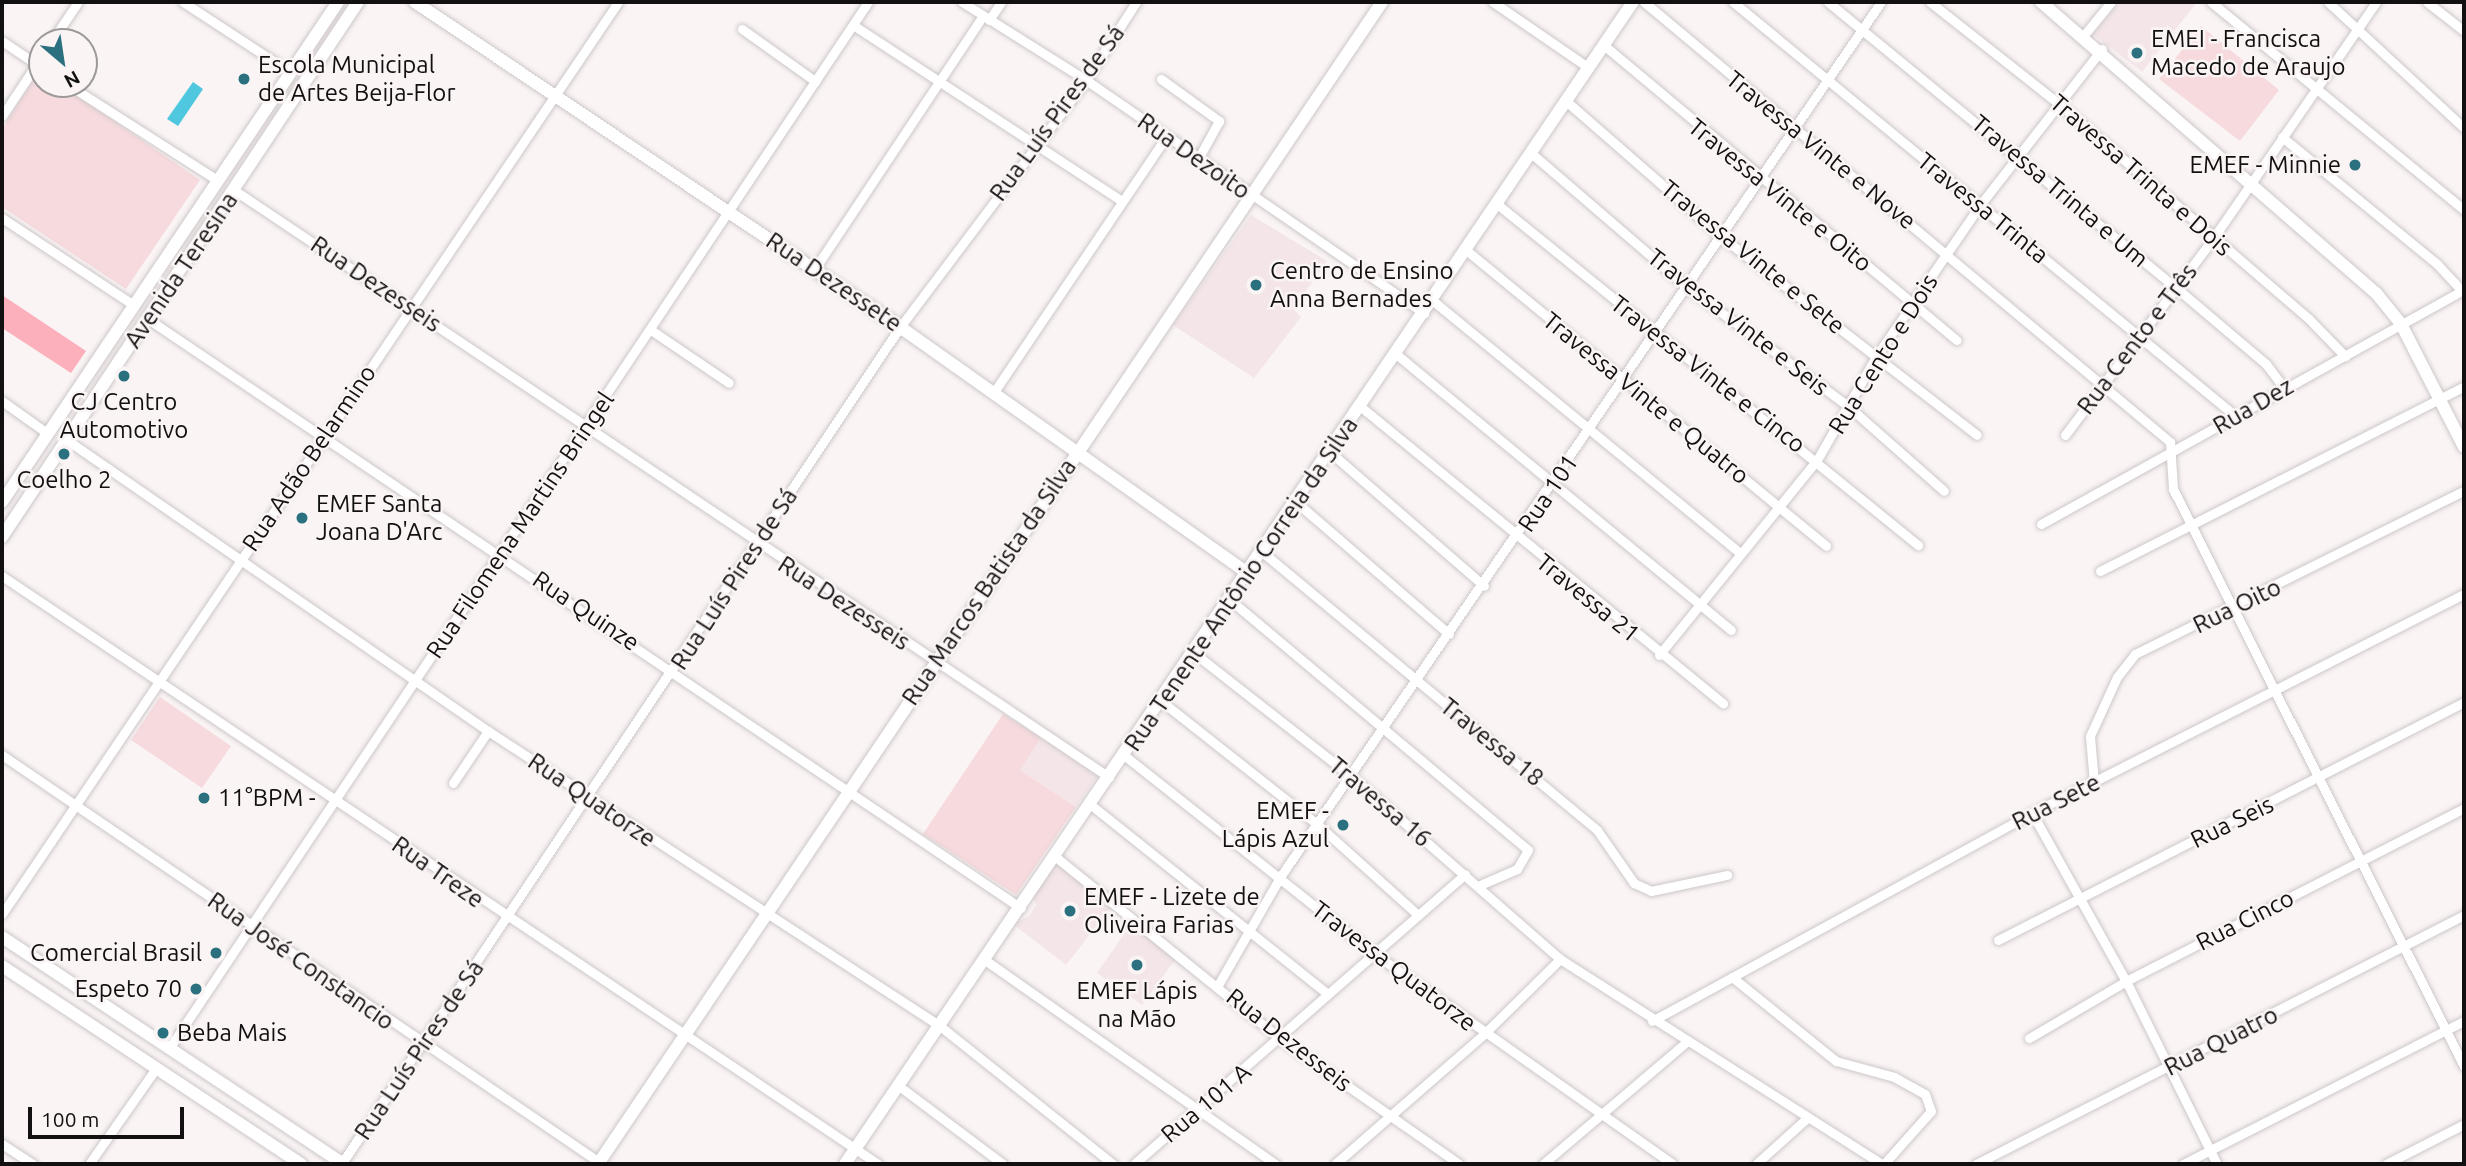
<!DOCTYPE html>
<meta charset="utf-8">
<style>
body{margin:0}
#map{position:relative;width:2466px;height:1166px;overflow:hidden;background:#faf4f5;font-family:Ubuntu,sans-serif}
div>[style]{position:absolute}
.built>*{inset:0;background:#f4e6e8}
.green>*{inset:0;background:#f6dadd}
.forest>*{inset:0;background:#fbb0bc}
.water>*{inset:0;background:#4fc8df}
.roads{filter:drop-shadow(0 0 2px #cdc7c8) drop-shadow(0 0 2px #cdc7c8)}
.street>*{height:9px;margin:-4.5px;padding:0 4.5px;transform-origin:4.5px;border-radius:4.5px;background:#fff}
.secondary>*{height:12px;margin:-6px;padding:0 6px;transform-origin:6px;border-radius:6px;background:#fff}
.dots>*{width:19px;height:19px;translate:-50% -50%;box-sizing:border-box;border:4px solid #faf4f5;border-radius:50%}
span{translate:-50% -50%;white-space:nowrap;text-align:center;line-height:1.15;-webkit-text-stroke:5px #faf4f5;paint-order:stroke}
.poi-label{font-size:24px;color:#121010}
.left{translate:0 -50%;text-align:left}
.right{translate:-100% -50%;text-align:right}
.street-label{font-size:24px;color:#121010}
.frame{position:absolute;inset:0;border:4px solid #121010;pointer-events:none}
.north{position:absolute;left:28px;top:28px;width:70px;height:70px;box-sizing:border-box;background:#faf4f5;border:2px solid #9d9999;border-radius:50%;rotate:151deg;font-size:19px;font-weight:700;line-height:28px;text-align:center;color:#121010}
.north::after{content:'';display:block;margin:auto;width:24px;height:32px;background:#2a707e;clip-path:polygon(50% 0,100% 100%,50% 72%,0 100%)}
.scale{position:absolute;left:28px;top:1107px;width:156px;height:32px;box-sizing:border-box;border:4px solid #121010;border-top:0;padding-left:9px;font-size:21px;line-height:24px;white-space:nowrap;color:#121010;-webkit-text-stroke:5px #faf4f5;paint-order:stroke}
</style>
<div id="map">
<div class="built">
<div style="clip-path:polygon(2120px 2px,2197px 2px,2142px 72px,2093px 34px)"></div>
<div style="clip-path:polygon(1251px 215px,1327px 261px,1293px 309px,1301px 317px,1254px 378px,1173px 325px)"></div>
<div style="clip-path:polygon(1041px 738px,1097px 776px,1076px 807px,1020px 770px)"></div>
<div style="clip-path:polygon(1057px 863px,1113px 905px,1066px 965px,1013px 924px,1029px 916px,1036px 905px,1033px 895px)"></div>
<div style="clip-path:polygon(1131px 924px,1177px 957px,1142px 1005px,1097px 973px)"></div>
</div>
<div class="green">
<div style="clip-path:polygon(2201px 26px,2279px 90px,2240px 141px,2159px 79px)"></div>
<div style="clip-path:polygon(40px 70px,42px 84px,60px 84px,200px 180px,126px 289px,2px 207px,2px 129px)"></div>
<div style="clip-path:polygon(160px 697px,231px 746px,202px 788px,131px 740px)"></div>
<div style="clip-path:polygon(1003px 714px,1041px 738px,1020px 770px,1076px 807px,1016px 895px,923px 834px)"></div>
</div>
<div class="forest">
<div style="clip-path:polygon(2px 295px,86px 351px,71px 373px,2px 328px)"></div>
</div>
<div class="water">
<div style="clip-path:polygon(193px 82px,203px 89px,178px 126px,167px 119px)"></div>
</div>
<div class="roads">
<div class="street">
<div style="left:183px;top:2px;width:128px;rotate:33.2deg"></div>
<div style="left:962px;top:2px;width:146px;rotate:32.2deg"></div>
<div style="left:1086px;top:80px;width:411px;rotate:34.6deg"></div>
<div style="left:1493px;top:2px;width:116px;rotate:34.5deg"></div>
<div style="left:1644px;top:2px;width:686px;rotate:39.91deg"></div>
<div style="left:2170px;top:442px;width:47px;rotate:86.3deg"></div>
<div style="left:2173px;top:489px;width:646px;rotate:63.24deg"></div>
<div style="left:1733px;top:2px;width:648px;rotate:39.49deg"></div>
<div style="left:1828px;top:2px;width:448px;rotate:39.4deg"></div>
<div style="left:2174px;top:286px;width:121px;rotate:40.3deg"></div>
<div style="left:2266px;top:364px;width:30px;rotate:53deg"></div>
<div style="left:1930px;top:2px;width:164px;rotate:38.3deg"></div>
<div style="left:2059px;top:104px;width:330px;rotate:40.7deg"></div>
<div style="left:2309px;top:319px;width:52px;rotate:45.8deg"></div>
<div style="left:2211px;top:2px;width:328px;rotate:39.4deg"></div>
<div style="left:2328px;top:2px;width:185px;rotate:42.8deg"></div>
<div style="left:2427px;top:2px;width:47px;rotate:38.1deg"></div>
<div style="left:989px;top:20px;width:22px;rotate:-56deg"></div>
<div style="left:853px;top:25px;width:321px;rotate:33.2deg"></div>
<div style="left:742px;top:29px;width:90px;rotate:35.5deg"></div>
<div style="left:2084px;top:35px;width:43px;rotate:-50.7deg"></div>
<div style="left:2px;top:41px;width:48px;rotate:34deg"></div>
<div style="left:51px;top:42px;width:48px;rotate:-56deg"></div>
<div style="left:1606px;top:47px;width:457px;rotate:39.9deg"></div>
<div style="left:1161px;top:79px;width:72px;rotate:35.9deg"></div>
<div style="left:1219px;top:121px;width:43px;rotate:118.9deg"></div>
<div style="left:67px;top:84px;width:178px;rotate:32.6deg"></div>
<div style="left:1566px;top:101px;width:208px;rotate:41.1deg"></div>
<div style="left:1723px;top:238px;width:321px;rotate:37.8deg"></div>
<div style="left:2px;top:116px;width:72px;rotate:-56.3deg"></div>
<div style="left:2282px;top:137px;width:200px;rotate:39.3deg"></div>
<div style="left:2437px;top:264px;width:37px;rotate:47deg"></div>
<div style="left:1531px;top:153px;width:207px;rotate:40.7deg"></div>
<div style="left:1688px;top:288px;width:199px;rotate:36.4deg"></div>
<div style="left:1848px;top:406px;width:128px;rotate:41.5deg"></div>
<div style="left:234px;top:190px;width:1054px;rotate:33.86deg"></div>
<div style="left:1497px;top:204px;width:542px;rotate:39.01deg"></div>
<div style="left:2px;top:218px;width:156px;rotate:33.5deg"></div>
<div style="left:1466px;top:250px;width:466px;rotate:39.4deg"></div>
<div style="left:814px;top:270px;width:305px;rotate:-56.4deg"></div>
<div style="left:1432px;top:300px;width:397px;rotate:39.4deg"></div>
<div style="left:148px;top:319px;width:1053px;rotate:34.01deg"></div>
<div style="left:651px;top:330px;width:94px;rotate:34.2deg"></div>
<div style="left:1396px;top:354px;width:434px;rotate:39.5deg"></div>
<div style="left:994px;top:392px;width:308px;rotate:-56deg"></div>
<div style="left:2px;top:401px;width:55px;rotate:35.4deg"></div>
<div style="left:1361px;top:407px;width:468px;rotate:39.3deg"></div>
<div style="left:2065px;top:435px;width:248px;rotate:-53deg"></div>
<div style="left:2214px;top:237px;width:285px;rotate:-55.4deg"></div>
<div style="left:67px;top:440px;width:512px;rotate:34.65deg"></div>
<div style="left:488px;top:731px;width:540px;rotate:33.13deg"></div>
<div style="left:940px;top:1026px;width:221px;rotate:38.6deg"></div>
<div style="left:1330px;top:452px;width:204px;rotate:41deg"></div>
<div style="left:1296px;top:502px;width:202px;rotate:40.8deg"></div>
<div style="left:2041px;top:524px;width:483px;rotate:-29deg"></div>
<div style="left:1261px;top:551px;width:437px;rotate:39.7deg"></div>
<div style="left:1597px;top:830px;width:65px;rotate:55.1deg"></div>
<div style="left:1634px;top:883px;width:19px;rotate:25deg"></div>
<div style="left:1651px;top:891px;width:78px;rotate:-11.9deg"></div>
<div style="left:2100px;top:571px;width:408px;rotate:-26.9deg"></div>
<div style="left:2px;top:576px;width:1055px;rotate:33.87deg"></div>
<div style="left:1229px;top:599px;width:390px;rotate:40deg"></div>
<div style="left:1528px;top:850px;width:22px;rotate:120deg"></div>
<div style="left:1517px;top:869px;width:40px;rotate:156.6deg"></div>
<div style="left:1194px;top:653px;width:199px;rotate:38.1deg"></div>
<div style="left:1351px;top:776px;width:278px;rotate:41.2deg"></div>
<div style="left:1560px;top:959px;width:382px;rotate:32.5deg"></div>
<div style="left:1659px;top:655px;width:251px;rotate:-51deg"></div>
<div style="left:1817px;top:460px;width:121px;rotate:-60.3deg"></div>
<div style="left:1877px;top:355px;width:182px;rotate:-55.5deg"></div>
<div style="left:1980px;top:205px;width:198px;rotate:-52deg"></div>
<div style="left:1161px;top:701px;width:199px;rotate:38.3deg"></div>
<div style="left:1317px;top:824px;width:136px;rotate:42deg"></div>
<div style="left:2px;top:755px;width:726px;rotate:34.28deg"></div>
<div style="left:1125px;top:756px;width:315px;rotate:38.4deg"></div>
<div style="left:1372px;top:952px;width:367px;rotate:35.2deg"></div>
<div style="left:453px;top:783px;width:63px;rotate:-56.1deg"></div>
<div style="left:2094px;top:783px;width:47px;rotate:-94.9deg"></div>
<div style="left:2090px;top:736px;width:65px;rotate:-65.4deg"></div>
<div style="left:2117px;top:677px;width:29px;rotate:-52deg"></div>
<div style="left:2135px;top:654px;width:367px;rotate:-26.4deg"></div>
<div style="left:1091px;top:805px;width:303px;rotate:38.6deg"></div>
<div style="left:2032px;top:813px;width:193px;rotate:60.8deg"></div>
<div style="left:2126px;top:981px;width:204px;rotate:63.6deg"></div>
<div style="left:1057px;top:858px;width:289px;rotate:39deg"></div>
<div style="left:1282px;top:1040px;width:216px;rotate:35deg"></div>
<div style="left:2px;top:914px;width:1101px;rotate:-55.96deg"></div>
<div style="left:1998px;top:940px;width:523px;rotate:-27.05deg"></div>
<div style="left:985px;top:960px;width:355px;rotate:35.1deg"></div>
<div style="left:1732px;top:977px;width:134px;rotate:38.9deg"></div>
<div style="left:1836px;top:1061px;width:60px;rotate:15.4deg"></div>
<div style="left:1894px;top:1077px;width:35px;rotate:29deg"></div>
<div style="left:1925px;top:1094px;width:18px;rotate:71deg"></div>
<div style="left:1931px;top:1111px;width:71px;rotate:131.6deg"></div>
<div style="left:1218px;top:985px;width:125px;rotate:-60.1deg"></div>
<div style="left:1280px;top:877px;width:1062px;rotate:-55.52deg"></div>
<div style="left:1652px;top:1021px;width:433px;rotate:-28.7deg"></div>
<div style="left:2032px;top:813px;width:484px;rotate:-26.9deg"></div>
<div style="left:2029px;top:1038px;width:113px;rotate:-30.4deg"></div>
<div style="left:2126px;top:981px;width:380px;rotate:-27.1deg"></div>
<div style="left:170px;top:1047px;width:1257px;rotate:-56.26deg"></div>
<div style="left:899px;top:1086px;width:130px;rotate:36.9deg"></div>
<div style="left:2px;top:1144px;width:37px;rotate:33deg"></div>
<div style="left:342px;top:1163px;width:1005px;rotate:-56.28deg"></div>
<div style="left:900px;top:327px;width:309px;rotate:-53deg"></div>
<div style="left:1086px;top:80px;width:93px;rotate:-57.3deg"></div>
<div style="left:89px;top:1164px;width:118px;rotate:-55deg"></div>
<div style="left:1134px;top:1164px;width:440px;rotate:-41.2deg"></div>
<div style="left:1335px;top:1164px;width:198px;rotate:-41.1deg"></div>
<div style="left:1484px;top:1034px;width:107px;rotate:-44.6deg"></div>
<div style="left:1543px;top:1164px;width:187px;rotate:-40.4deg"></div>
<div style="left:1756px;top:1164px;width:67px;rotate:-42deg"></div>
<div style="left:1976px;top:1164px;width:548px;rotate:-27.03deg"></div>
<div style="left:2183px;top:1164px;width:315px;rotate:-27deg"></div>
<div style="left:2386px;top:1164px;width:88px;rotate:-27.1deg"></div>
</div>
<div class="secondary">
<div style="left:415px;top:2px;width:584px;rotate:33.83deg"></div>
<div style="left:900px;top:327px;width:425px;rotate:35.3deg"></div>
<div style="left:2041px;top:2px;width:444px;rotate:41deg"></div>
<div style="left:2376px;top:293px;width:40px;rotate:51deg"></div>
<div style="left:2401px;top:324px;width:138px;rotate:62.9deg"></div>
<div style="left:2px;top:502px;width:602px;rotate:-56.1deg"></div>
<div style="left:2px;top:537px;width:643px;rotate:-56.36deg"></div>
<div style="left:2px;top:937px;width:410px;rotate:33.6deg"></div>
<div style="left:2px;top:966px;width:359px;rotate:33.5deg"></div>
<div style="left:598px;top:1164px;width:1402px;rotate:-55.99deg"></div>
<div style="left:845px;top:1164px;width:1404px;rotate:-55.86deg"></div>
</div>
</div>
<div class="dots">
<div style="left:2137px;top:53px;background:#2a707e"></div>
<div style="left:244px;top:79px;background:#2a707e"></div>
<div style="left:2355px;top:165px;background:#2a707e"></div>
<div style="left:1256px;top:285px;background:#2a707e"></div>
<div style="left:124px;top:376px;background:#2a707e"></div>
<div style="left:64px;top:454px;background:#2a707e"></div>
<div style="left:302px;top:518px;background:#2a707e"></div>
<div style="left:204px;top:798px;background:#2a707e"></div>
<div style="left:1343px;top:825px;background:#2a707e"></div>
<div style="left:1070px;top:911px;background:#2a707e"></div>
<div style="left:216px;top:953px;background:#2a707e"></div>
<div style="left:1137px;top:965px;background:#2a707e"></div>
<div style="left:196px;top:989px;background:#2a707e"></div>
<div style="left:163px;top:1033px;background:#2a707e"></div>
</div>
<div class="poi-label">
<span class="left" style="left:2151px;top:53px">EMEI - Francisca<br>Macedo de Araujo</span>
<span class="left" style="left:258px;top:79px">Escola Municipal<br>de Artes Beija-Flor</span>
<span class="right" style="left:2341px;top:165px">EMEF - Minnie</span>
<span class="left" style="left:1270px;top:285px">Centro de Ensino<br>Anna Bernades</span>
<span style="left:124px;top:416px">CJ Centro<br>Automotivo</span>
<span style="left:64px;top:480px">Coelho 2</span>
<span class="left" style="left:316px;top:518px">EMEF Santa<br>Joana D'Arc</span>
<span class="left" style="left:218px;top:798px">11°BPM -</span>
<span class="right" style="left:1329px;top:825px">EMEF -<br>Lápis Azul</span>
<span class="left" style="left:1084px;top:911px">EMEF - Lizete de<br>Oliveira Farias</span>
<span class="right" style="left:202px;top:953px">Comercial Brasil</span>
<span class="right" style="left:182px;top:989px">Espeto 70</span>
<span style="left:1137px;top:1005px">EMEF Lápis<br>na Mão</span>
<span class="left" style="left:177px;top:1033px">Beba Mais</span>
</div>
<div class="street-label">
<span style="left:1057px;top:113px;rotate:-54deg">Rua Luís Pires de Sá</span>
<span style="left:1821px;top:150px;rotate:39deg">Travessa Vinte e Nove</span>
<span style="left:1194px;top:156px;rotate:35deg">Rua Dezoito</span>
<span style="left:2141px;top:175px;rotate:41deg">Travessa Trinta e Dois</span>
<span style="left:2060px;top:191px;rotate:40deg">Travessa Trinta e Um</span>
<span style="left:1780px;top:195px;rotate:39deg">Travessa Vinte e Oito</span>
<span style="left:1983px;top:208px;rotate:39deg">Travessa Trinta</span>
<span style="left:1753px;top:257px;rotate:39deg">Travessa Vinte e Sete</span>
<span style="left:181px;top:270px;rotate:-56deg">Avenida Teresina</span>
<span style="left:834px;top:282px;rotate:34deg">Rua Dezessete</span>
<span style="left:376px;top:284px;rotate:34deg">Rua Dezesseis</span>
<span style="left:1738px;top:322px;rotate:38deg">Travessa Vinte e Seis</span>
<span style="left:2137px;top:339px;rotate:-53deg">Rua Cento e Três</span>
<span style="left:1883px;top:354px;rotate:-58deg">Rua Cento e Dois</span>
<span style="left:1708px;top:374px;rotate:38deg">Travessa Vinte e Cinco</span>
<span style="left:1646px;top:398px;rotate:39deg">Travessa Vinte e Quatro</span>
<span style="left:2253px;top:406px;rotate:-30deg">Rua Dez</span>
<span style="left:309px;top:458px;rotate:-56deg">Rua Adão Belarmino</span>
<span style="left:1548px;top:493px;rotate:-56deg">Rua 101</span>
<span style="left:520px;top:525px;rotate:-56deg">Rua Filomena Martins Bringel</span>
<span style="left:734px;top:579px;rotate:-57deg">Rua Luís Pires de Sá</span>
<span style="left:989px;top:582px;rotate:-56deg">Rua Marcos Batista da Silva</span>
<span style="left:1241px;top:584px;rotate:-56deg">Rua Tenente Antônio Correia da Silva</span>
<span style="left:1588px;top:598px;rotate:39deg">Travessa 21</span>
<span style="left:844px;top:603px;rotate:33deg">Rua Dezesseis</span>
<span style="left:2237px;top:606px;rotate:-26deg">Rua Oito</span>
<span style="left:586px;top:611px;rotate:34deg">Rua Quinze</span>
<span style="left:1492px;top:742px;rotate:39deg">Travessa 18</span>
<span style="left:592px;top:800px;rotate:34deg">Rua Quatorze</span>
<span style="left:1380px;top:802px;rotate:40deg">Travessa 16</span>
<span style="left:2056px;top:802px;rotate:-27deg">Rua Sete</span>
<span style="left:2232px;top:822px;rotate:-26deg">Rua Seis</span>
<span style="left:438px;top:872px;rotate:35deg">Rua Treze</span>
<span style="left:2245px;top:920px;rotate:-27deg">Rua Cinco</span>
<span style="left:301px;top:961px;rotate:35deg">Rua José Constancio</span>
<span style="left:1394px;top:966px;rotate:37deg">Travessa Quatorze</span>
<span style="left:1289px;top:1040px;rotate:38deg">Rua Dezesseis</span>
<span style="left:2221px;top:1041px;rotate:-27deg">Rua Quatro</span>
<span style="left:419px;top:1050px;rotate:-56deg">Rua Luís Pires de Sá</span>
<span style="left:1206px;top:1103px;rotate:-40deg">Rua 101 A</span>
</div>
<div class="frame"></div>
<div class="north">N</div>
<div class="scale">100 m</div>
</div>
